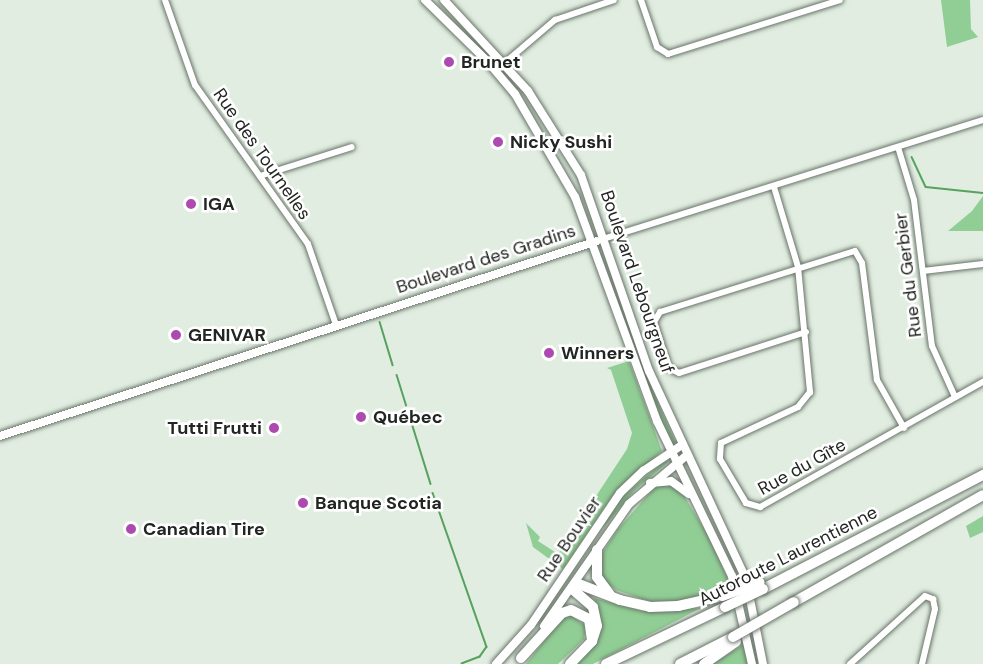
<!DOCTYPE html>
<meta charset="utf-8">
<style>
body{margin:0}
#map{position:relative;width:983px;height:664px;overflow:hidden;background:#e1ede1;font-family:"DM Sans",sans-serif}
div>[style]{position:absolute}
.green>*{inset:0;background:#91ce95}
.stream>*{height:1.5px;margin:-0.75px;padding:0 0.75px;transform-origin:0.75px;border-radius:0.75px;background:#57a25e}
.roads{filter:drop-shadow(0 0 2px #697469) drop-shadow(0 0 2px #697469)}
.street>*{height:6px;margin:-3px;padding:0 3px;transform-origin:3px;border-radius:3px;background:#fff}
.secondary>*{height:8px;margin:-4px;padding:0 4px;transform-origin:4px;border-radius:4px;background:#fff}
.highway>*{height:10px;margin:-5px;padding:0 5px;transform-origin:5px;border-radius:5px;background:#fff}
.bridges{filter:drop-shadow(0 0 2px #697469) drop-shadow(0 0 2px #697469)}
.highway-bridge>*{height:10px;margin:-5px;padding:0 5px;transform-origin:5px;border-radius:5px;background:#fff}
.dots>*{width:16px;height:16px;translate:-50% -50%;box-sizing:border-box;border:3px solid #fff;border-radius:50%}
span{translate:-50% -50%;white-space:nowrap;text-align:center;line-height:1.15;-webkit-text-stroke:5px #fff;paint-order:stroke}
.poi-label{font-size:18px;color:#222622;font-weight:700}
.left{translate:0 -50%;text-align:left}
.right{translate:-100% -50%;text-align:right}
.street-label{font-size:18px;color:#222622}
</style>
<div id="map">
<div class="green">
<div style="clip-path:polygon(941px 0,970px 0,971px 29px,978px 37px,947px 47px)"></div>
<div style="clip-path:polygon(983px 196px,983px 231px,948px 231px,972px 211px)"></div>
<div style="clip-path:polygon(636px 354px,676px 443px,672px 445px,648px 389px)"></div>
<div style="clip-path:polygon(629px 361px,662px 451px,613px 495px,563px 569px,533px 547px,526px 523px,540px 537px,538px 541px,558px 554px,627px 449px,632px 433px,611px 370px,607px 368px)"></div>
<div style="clip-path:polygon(666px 459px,668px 462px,634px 491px,603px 528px,617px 501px)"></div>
<div style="clip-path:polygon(669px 484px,683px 494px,709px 537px,732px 588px,687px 601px,651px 602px,616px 590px,602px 579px,599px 558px,618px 529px,655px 487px)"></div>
<div style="clip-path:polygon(983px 516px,983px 532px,970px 538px,966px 526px)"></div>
<div style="clip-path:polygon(594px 598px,642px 611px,701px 608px,593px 664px,576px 664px,598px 639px,602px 627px)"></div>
<div style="clip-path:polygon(570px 615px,586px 626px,584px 639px,576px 647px,558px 664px,526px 664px,559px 622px)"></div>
<div style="clip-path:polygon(746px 643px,748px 664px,712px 664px)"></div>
</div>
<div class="stream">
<div style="left:912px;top:157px;width:33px;rotate:65deg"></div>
<div style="left:926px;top:187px;width:57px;rotate:6deg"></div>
<div style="left:380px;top:322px;width:45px;rotate:73.2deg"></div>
<div style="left:397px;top:375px;width:114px;rotate:72.7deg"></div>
<div style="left:433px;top:493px;width:163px;rotate:70.7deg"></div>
<div style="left:487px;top:647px;width:12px;rotate:125deg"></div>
<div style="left:480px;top:657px;width:19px;rotate:159deg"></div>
</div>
<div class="roads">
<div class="street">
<div style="left:165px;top:0;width:90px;rotate:70.6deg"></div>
<div style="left:195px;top:85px;width:195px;rotate:54.6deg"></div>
<div style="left:308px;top:244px;width:86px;rotate:70.9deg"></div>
<div style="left:641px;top:0;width:50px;rotate:71.2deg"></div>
<div style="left:657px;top:47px;width:13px;rotate:32deg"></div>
<div style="left:668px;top:54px;width:180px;rotate:-17.4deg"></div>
<div style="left:495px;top:71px;width:79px;rotate:-40.4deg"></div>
<div style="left:555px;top:20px;width:62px;rotate:-18.7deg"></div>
<div style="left:898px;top:147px;width:55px;rotate:73.2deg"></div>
<div style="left:914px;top:200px;width:147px;rotate:83deg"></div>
<div style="left:932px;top:346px;width:56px;rotate:65.7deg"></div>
<div style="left:260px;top:176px;width:96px;rotate:-17.5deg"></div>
<div style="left:774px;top:187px;width:84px;rotate:73.3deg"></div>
<div style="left:798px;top:267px;width:126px;rotate:84.5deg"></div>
<div style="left:810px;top:392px;width:19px;rotate:129deg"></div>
<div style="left:798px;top:407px;width:85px;rotate:154.9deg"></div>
<div style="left:721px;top:443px;width:16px;rotate:94deg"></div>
<div style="left:720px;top:459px;width:51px;rotate:59.4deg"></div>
<div style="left:746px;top:503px;width:15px;rotate:16deg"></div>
<div style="left:760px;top:507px;width:256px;rotate:-29.3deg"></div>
<div style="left:603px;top:239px;width:398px;rotate:-17.4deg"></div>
<div style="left:923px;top:271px;width:60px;rotate:-6.7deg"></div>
<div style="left:806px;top:332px;width:133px;rotate:162.1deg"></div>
<div style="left:679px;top:373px;width:11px;rotate:-153deg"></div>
<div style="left:669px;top:368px;width:48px;rotate:-108.1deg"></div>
<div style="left:654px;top:322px;width:12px;rotate:-59deg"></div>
<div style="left:660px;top:312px;width:204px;rotate:-17.4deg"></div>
<div style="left:855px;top:251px;width:14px;rotate:60deg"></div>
<div style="left:862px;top:263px;width:118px;rotate:82.7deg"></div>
<div style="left:877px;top:380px;width:55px;rotate:60.6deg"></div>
<div style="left:850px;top:664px;width:101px;rotate:-42.2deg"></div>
<div style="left:925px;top:596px;width:9px;rotate:21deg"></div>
<div style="left:933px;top:599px;width:10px;rotate:79deg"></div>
<div style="left:935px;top:609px;width:57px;rotate:103.3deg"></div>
</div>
<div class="secondary">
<div style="left:425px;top:0;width:88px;rotate:44.5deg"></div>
<div style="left:488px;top:62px;width:42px;rotate:49.8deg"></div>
<div style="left:515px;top:94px;width:119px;rotate:59.8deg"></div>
<div style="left:575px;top:197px;width:239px;rotate:69.9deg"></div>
<div style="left:657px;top:421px;width:172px;rotate:64.2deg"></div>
<div style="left:732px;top:576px;width:90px;rotate:77.2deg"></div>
<div style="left:444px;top:0;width:124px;rotate:47.3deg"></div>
<div style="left:528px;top:91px;width:99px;rotate:57.8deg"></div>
<div style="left:581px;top:175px;width:207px;rotate:70.9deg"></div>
<div style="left:649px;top:371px;width:230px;rotate:65deg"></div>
<div style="left:746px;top:579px;width:87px;rotate:78.7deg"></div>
<div style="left:0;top:436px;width:628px;rotate:-18.09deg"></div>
<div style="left:650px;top:483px;width:21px;rotate:-5deg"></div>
<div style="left:671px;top:481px;width:22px;rotate:36deg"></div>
<div style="left:544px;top:626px;width:149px;rotate:-55.1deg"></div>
<div style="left:629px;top:504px;width:76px;rotate:-40.2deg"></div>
<div style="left:496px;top:664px;width:52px;rotate:-48.1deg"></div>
<div style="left:531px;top:625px;width:159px;rotate:-56deg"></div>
<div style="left:620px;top:493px;width:32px;rotate:-44deg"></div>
<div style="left:643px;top:471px;width:47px;rotate:-33.7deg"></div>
</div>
<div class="highway">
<div style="left:597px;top:550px;width:27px;rotate:90deg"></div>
<div style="left:597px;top:577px;width:22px;rotate:54deg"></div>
<div style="left:576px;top:583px;width:47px;rotate:21.1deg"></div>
<div style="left:620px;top:600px;width:31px;rotate:13deg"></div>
<div style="left:650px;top:607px;width:28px;rotate:-2deg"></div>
<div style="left:678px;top:606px;width:45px;rotate:-12.8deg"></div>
<div style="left:763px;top:589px;width:248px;rotate:-27.4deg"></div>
<div style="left:794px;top:602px;width:217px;rotate:-29.5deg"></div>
<div style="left:521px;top:658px;width:61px;rotate:-47.7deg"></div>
<div style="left:562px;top:613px;width:9px;rotate:-18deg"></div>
<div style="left:571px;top:610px;width:20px;rotate:27deg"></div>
<div style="left:589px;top:619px;width:22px;rotate:82deg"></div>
<div style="left:570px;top:664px;width:32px;rotate:-46deg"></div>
<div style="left:592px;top:641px;width:16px;rotate:-72deg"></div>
<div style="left:597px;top:626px;width:19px;rotate:-102deg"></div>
<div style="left:593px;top:607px;width:28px;rotate:-139deg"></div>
<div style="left:606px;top:664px;width:132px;rotate:-25.6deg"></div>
<div style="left:680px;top:664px;width:59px;rotate:-27deg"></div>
<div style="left:704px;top:664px;width:39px;rotate:-35deg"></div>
</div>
</div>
<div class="bridges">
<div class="highway-bridge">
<div style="left:722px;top:596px;width:40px;rotate:-20.2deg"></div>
<div style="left:725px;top:607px;width:42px;rotate:-25.3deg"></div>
<div style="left:733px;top:637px;width:70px;rotate:-29.8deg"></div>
</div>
</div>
<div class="dots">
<div style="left:449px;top:62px;background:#ac4ab0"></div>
<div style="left:498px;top:142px;background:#ac4ab0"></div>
<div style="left:191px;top:204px;background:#ac4ab0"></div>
<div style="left:176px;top:335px;background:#ac4ab0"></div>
<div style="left:549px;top:353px;background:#ac4ab0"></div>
<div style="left:361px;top:417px;background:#ac4ab0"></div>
<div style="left:274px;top:428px;background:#ac4ab0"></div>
<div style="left:303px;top:503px;background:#ac4ab0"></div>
<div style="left:131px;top:529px;background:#ac4ab0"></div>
</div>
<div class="poi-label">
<span class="left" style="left:461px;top:62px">Brunet</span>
<span class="left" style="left:510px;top:142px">Nicky Sushi</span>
<span class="left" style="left:203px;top:204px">IGA</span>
<span class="left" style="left:188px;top:335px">GENIVAR</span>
<span class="left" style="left:561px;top:353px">Winners</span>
<span class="left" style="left:373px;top:417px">Québec</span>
<span class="right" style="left:262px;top:428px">Tutti Frutti</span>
<span class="left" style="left:315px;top:503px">Banque Scotia</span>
<span class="left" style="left:143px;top:529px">Canadian Tire</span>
</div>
<div class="street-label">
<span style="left:262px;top:154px;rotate:55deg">Rue des Tournelles</span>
<span style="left:486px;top:259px;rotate:-18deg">Boulevard des Gradins</span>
<span style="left:908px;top:275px;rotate:-97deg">Rue du Gerbier</span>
<span style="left:637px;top:282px;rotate:71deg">Boulevard Lebourgneuf</span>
<span style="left:802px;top:467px;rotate:-29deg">Rue du Gîte</span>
<span style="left:569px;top:539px;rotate:-56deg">Rue Bouvier</span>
<span style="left:788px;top:556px;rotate:-27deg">Autoroute Laurentienne</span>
</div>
</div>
